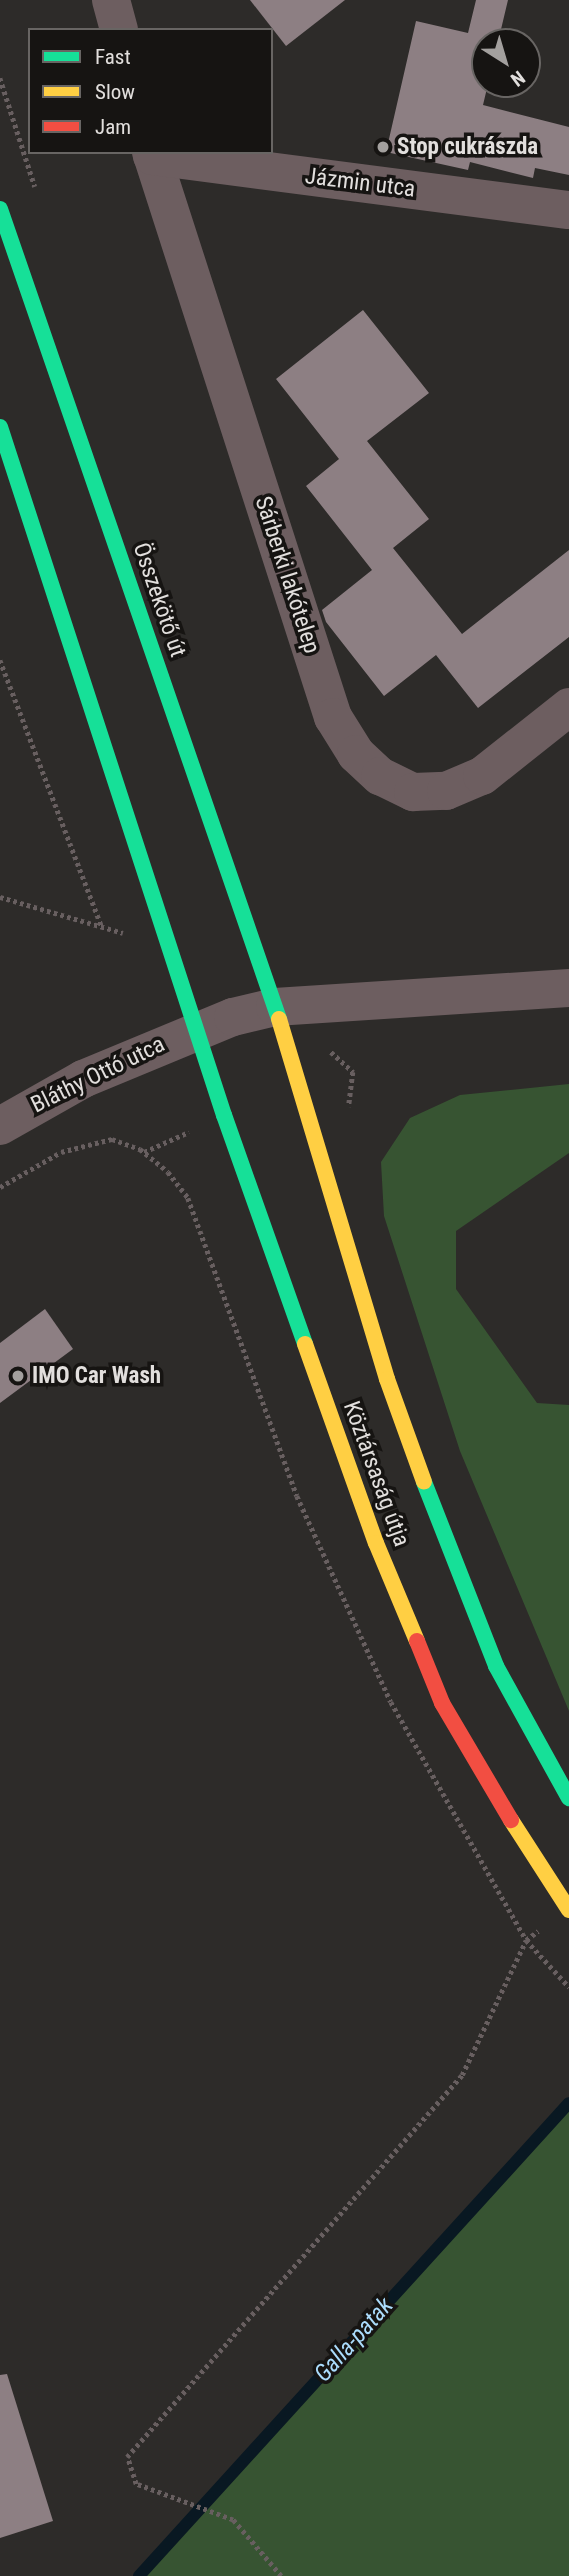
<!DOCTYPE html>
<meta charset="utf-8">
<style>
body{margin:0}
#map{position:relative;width:569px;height:2576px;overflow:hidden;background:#2d2b29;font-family:"Roboto Condensed",sans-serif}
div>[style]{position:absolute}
.green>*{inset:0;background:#375432}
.stream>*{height:12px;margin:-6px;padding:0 6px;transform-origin:6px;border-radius:6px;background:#091822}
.building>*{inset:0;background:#8d7f83}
.path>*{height:4.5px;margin-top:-2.25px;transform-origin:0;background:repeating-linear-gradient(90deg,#685f60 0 3.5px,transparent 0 7px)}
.street>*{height:38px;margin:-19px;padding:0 19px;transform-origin:19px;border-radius:19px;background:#6d5e60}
.fast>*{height:16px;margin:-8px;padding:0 8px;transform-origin:8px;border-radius:8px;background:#16e098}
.slow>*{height:16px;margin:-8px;padding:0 8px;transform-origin:8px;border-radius:8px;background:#ffcf43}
.jam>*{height:16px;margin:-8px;padding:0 8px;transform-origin:8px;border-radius:8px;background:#f24e42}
.dots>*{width:19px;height:19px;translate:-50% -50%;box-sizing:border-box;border:4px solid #161412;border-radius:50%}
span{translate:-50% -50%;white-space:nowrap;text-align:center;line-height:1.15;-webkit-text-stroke:7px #161412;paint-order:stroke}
.poi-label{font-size:23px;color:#e2dfdd;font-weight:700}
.left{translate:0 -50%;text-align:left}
.street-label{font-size:23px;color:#e2dfdd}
.water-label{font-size:24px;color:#abdcfc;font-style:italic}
.legend{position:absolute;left:28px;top:28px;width:245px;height:126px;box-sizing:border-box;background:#161412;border:2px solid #686563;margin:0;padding:9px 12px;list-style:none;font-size:21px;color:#e2dfdd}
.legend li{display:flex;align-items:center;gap:14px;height:35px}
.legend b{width:35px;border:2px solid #686563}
.north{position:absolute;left:471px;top:28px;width:70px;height:70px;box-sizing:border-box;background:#161412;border:2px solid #686563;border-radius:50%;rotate:143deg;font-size:19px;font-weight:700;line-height:28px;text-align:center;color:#e2dfdd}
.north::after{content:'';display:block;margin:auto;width:24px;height:32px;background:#a3a09e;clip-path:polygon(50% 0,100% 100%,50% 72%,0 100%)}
</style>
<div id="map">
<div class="green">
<div style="clip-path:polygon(569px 1084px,569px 1153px,456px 1231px,456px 1289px,537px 1403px,569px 1405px,569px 1711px,460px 1451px,384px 1216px,381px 1162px,410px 1118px,460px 1095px)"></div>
<div style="clip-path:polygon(569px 2103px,569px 2576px,139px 2576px,150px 2566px)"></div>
</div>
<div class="stream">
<div style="left:139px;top:2576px;width:639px;rotate:-47.73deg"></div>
</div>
<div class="building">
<div style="clip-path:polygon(250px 0,345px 0,286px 46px)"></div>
<div style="clip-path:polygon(476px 0,508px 0,498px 42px,485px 42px,488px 84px,483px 105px,569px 127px,569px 175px,535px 168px,533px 178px,470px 162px,468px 170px,386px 152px,416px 21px,468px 33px)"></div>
<div style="clip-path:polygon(363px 310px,429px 393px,367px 441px,429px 519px,393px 548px,462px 634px,569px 550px,569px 637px,478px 708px,436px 655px,384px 696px,326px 622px,322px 610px,372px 570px,306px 486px,339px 459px,276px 379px)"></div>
<div style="clip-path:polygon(45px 1309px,73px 1349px,0 1403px,0 1343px)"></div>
<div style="clip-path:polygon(7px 2374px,53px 2521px,0 2538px,0 2375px)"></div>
</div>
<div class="path">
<div style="left:0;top:78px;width:114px;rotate:72.2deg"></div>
<div style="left:0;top:660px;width:286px;rotate:69.1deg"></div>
<div style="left:0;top:897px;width:128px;rotate:16.3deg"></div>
<div style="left:331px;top:1052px;width:30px;rotate:42deg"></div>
<div style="left:353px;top:1072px;width:35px;rotate:97deg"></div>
<div style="left:144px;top:1152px;width:49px;rotate:-24deg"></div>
<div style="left:0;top:1187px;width:70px;rotate:-29.8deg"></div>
<div style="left:61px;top:1152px;width:53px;rotate:-14.3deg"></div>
<div style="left:112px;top:1139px;width:30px;rotate:20deg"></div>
<div style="left:140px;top:1149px;width:36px;rotate:39deg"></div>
<div style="left:168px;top:1172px;width:33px;rotate:52deg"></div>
<div style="left:188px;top:1198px;width:317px;rotate:69.9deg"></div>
<div style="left:297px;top:1496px;width:226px;rotate:65.5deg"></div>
<div style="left:391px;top:1702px;width:274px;rotate:60.4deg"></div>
<div style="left:526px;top:1940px;width:64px;rotate:47.5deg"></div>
<div style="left:281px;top:2576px;width:74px;rotate:-130.6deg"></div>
<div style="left:233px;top:2520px;width:103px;rotate:-159.6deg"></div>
<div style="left:136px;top:2484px;width:28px;rotate:-108deg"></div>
<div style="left:127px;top:2457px;width:508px;rotate:-48.75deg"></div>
<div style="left:462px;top:2075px;width:149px;rotate:-64.6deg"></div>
<div style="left:526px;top:1940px;width:15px;rotate:-37deg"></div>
</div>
<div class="street">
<div style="left:111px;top:0;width:31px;rotate:75deg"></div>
<div style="left:151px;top:152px;width:594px;rotate:72.15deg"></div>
<div style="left:333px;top:717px;width:44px;rotate:58.1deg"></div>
<div style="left:356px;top:754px;width:33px;rotate:43deg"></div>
<div style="left:380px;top:776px;width:37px;rotate:26deg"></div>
<div style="left:413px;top:792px;width:33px;rotate:-2deg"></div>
<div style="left:446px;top:791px;width:39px;rotate:-23deg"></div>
<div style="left:482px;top:776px;width:111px;rotate:-38.4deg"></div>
<div style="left:152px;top:156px;width:420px;rotate:7.4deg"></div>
<div style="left:0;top:1126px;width:95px;rotate:-29.5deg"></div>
<div style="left:83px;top:1079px;width:162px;rotate:-22.5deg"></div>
<div style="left:233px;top:1017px;width:43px;rotate:-13.4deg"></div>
<div style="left:275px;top:1007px;width:295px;rotate:-3.7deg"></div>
</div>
<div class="fast">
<div style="left:0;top:209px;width:857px;rotate:70.99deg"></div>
<div style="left:0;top:427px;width:724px;rotate:71.97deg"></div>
<div style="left:224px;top:1115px;width:243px;rotate:70.5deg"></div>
<div style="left:424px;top:1482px;width:198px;rotate:68.6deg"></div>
<div style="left:496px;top:1666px;width:151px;rotate:61.1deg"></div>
</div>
<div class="slow">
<div style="left:279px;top:1019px;width:376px;rotate:73.3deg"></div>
<div style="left:387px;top:1379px;width:109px;rotate:70.2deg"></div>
<div style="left:305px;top:1344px;width:211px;rotate:70.4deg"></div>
<div style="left:376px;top:1543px;width:106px;rotate:67.3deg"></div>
<div style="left:511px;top:1820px;width:107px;rotate:57.2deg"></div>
</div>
<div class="jam">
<div style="left:417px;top:1641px;width:67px;rotate:68deg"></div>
<div style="left:442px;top:1703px;width:136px;rotate:59.5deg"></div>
</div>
<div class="dots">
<div style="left:383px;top:147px;background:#a3a09e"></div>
<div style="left:18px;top:1376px;background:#a3a09e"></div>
</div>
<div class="poi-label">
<span class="left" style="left:397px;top:147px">Stop cukrászda</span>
<span class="left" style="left:32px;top:1376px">IMO Car Wash</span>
</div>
<div class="street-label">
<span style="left:360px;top:183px;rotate:7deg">Jázmin utca</span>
<span style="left:287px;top:575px;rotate:72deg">Sárberki lakótelep</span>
<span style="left:159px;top:600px;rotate:71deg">Összekötő út</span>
<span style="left:98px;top:1075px;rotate:-26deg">Bláthy Ottó utca</span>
<span style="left:376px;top:1474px;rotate:70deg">Köztársaság útja</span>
</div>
<div class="water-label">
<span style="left:354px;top:2340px;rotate:-48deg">Galla-patak</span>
</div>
<ul class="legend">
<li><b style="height:9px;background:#16e098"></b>Fast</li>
<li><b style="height:9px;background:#ffcf43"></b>Slow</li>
<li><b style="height:9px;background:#f24e42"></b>Jam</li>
</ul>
<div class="north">N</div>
</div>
